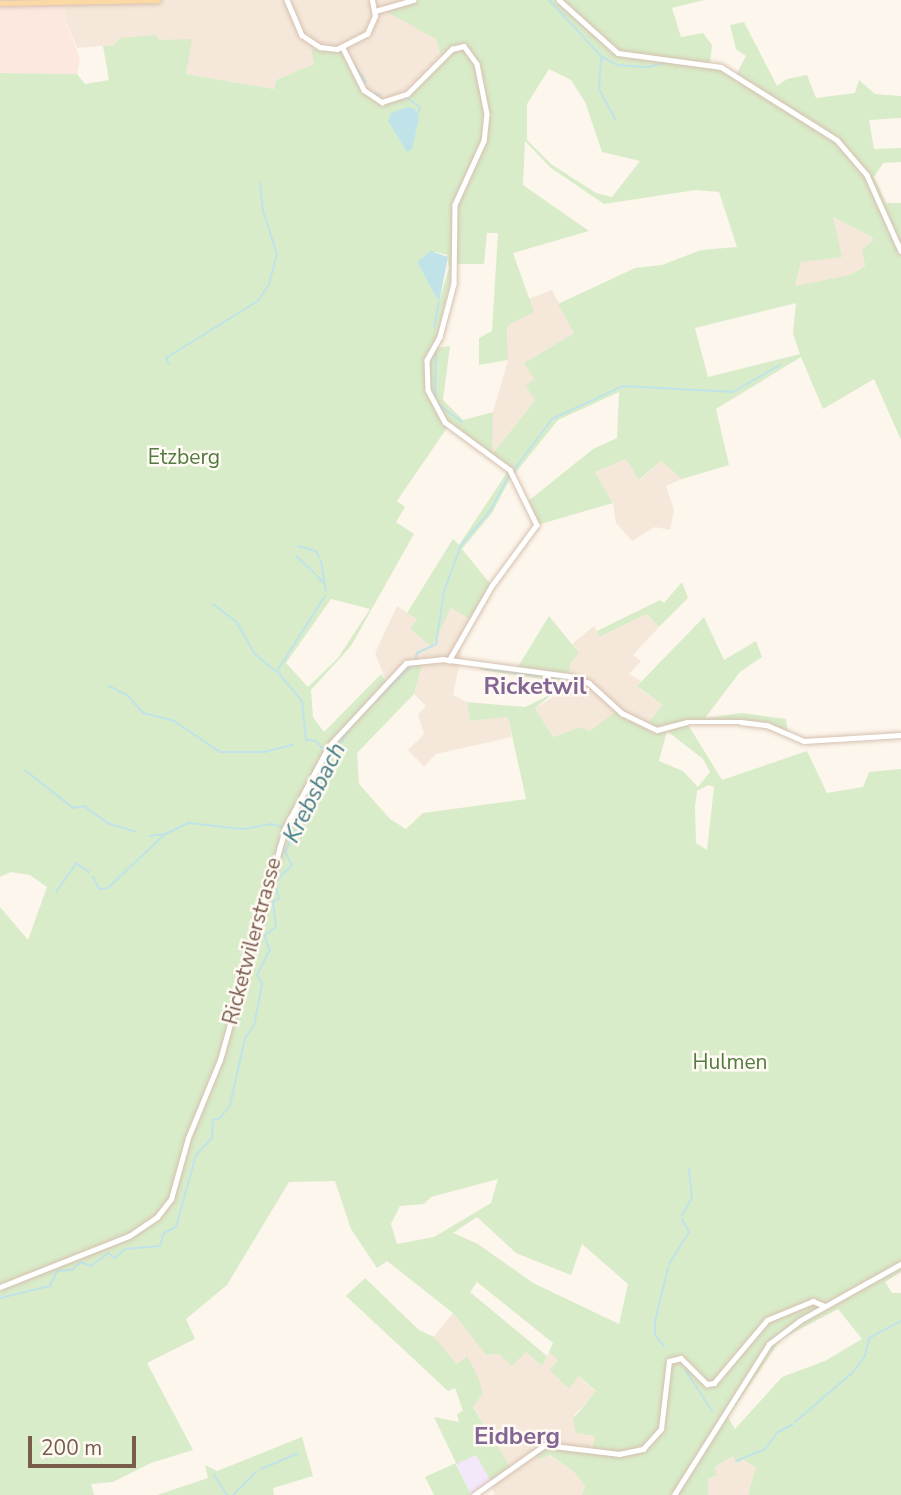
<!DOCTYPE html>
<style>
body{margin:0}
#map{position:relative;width:901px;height:1495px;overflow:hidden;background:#fdf6ec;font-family:"Nunito Sans",sans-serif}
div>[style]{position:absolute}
.residential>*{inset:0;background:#f5e8da}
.commercial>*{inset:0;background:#fde8e0}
.education>*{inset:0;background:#f3e8fa}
.green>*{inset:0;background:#d8ecc9}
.water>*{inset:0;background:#bfe3e8}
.stream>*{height:2px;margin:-1px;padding:0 1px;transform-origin:1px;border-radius:1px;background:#bfe3e8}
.roads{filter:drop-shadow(0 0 2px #d6c0b0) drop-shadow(0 0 2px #d6c0b0)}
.secondary>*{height:4.5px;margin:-2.25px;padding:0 2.25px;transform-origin:2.25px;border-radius:2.25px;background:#fff}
.primary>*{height:5px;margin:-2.5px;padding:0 2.5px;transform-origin:2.5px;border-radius:2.5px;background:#fbd9a5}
span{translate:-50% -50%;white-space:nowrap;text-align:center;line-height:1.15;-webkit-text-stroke:5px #fffaf3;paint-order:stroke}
.park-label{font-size:21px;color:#537a41}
.street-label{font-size:21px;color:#7a5c4d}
.water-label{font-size:23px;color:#437c86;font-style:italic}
.quarter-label{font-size:24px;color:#846695;font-weight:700}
.scale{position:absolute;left:28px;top:1436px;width:108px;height:32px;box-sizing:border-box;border:4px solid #7a5c4d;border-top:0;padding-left:9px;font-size:21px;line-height:24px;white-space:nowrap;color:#7a5c4d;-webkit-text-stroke:5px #fffaf3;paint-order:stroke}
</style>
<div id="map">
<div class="residential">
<div style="clip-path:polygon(158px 0,413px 0,387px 9px,436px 39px,442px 58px,407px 94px,382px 102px,364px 90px,343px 48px,311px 50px,315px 64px,276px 80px,274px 89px,186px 74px,191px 39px,77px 48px,66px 22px,66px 3px)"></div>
<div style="clip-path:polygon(833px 217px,872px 237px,873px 241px,862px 249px,865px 266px,850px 275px,795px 287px,801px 262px)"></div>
<div style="clip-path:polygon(552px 290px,574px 333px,524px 363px,535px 379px,535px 400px,491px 455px,493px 412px,508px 360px,507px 326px,528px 299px)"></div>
<div style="clip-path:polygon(626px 459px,640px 480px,661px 461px,682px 479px,666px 486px,674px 510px,670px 530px,655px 527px,632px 541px,616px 523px,613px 503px,595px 472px)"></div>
<div style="clip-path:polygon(397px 606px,417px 619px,410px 629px,432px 647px,451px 608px,473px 621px,457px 648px,462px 652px,453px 695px,467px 702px,470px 721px,508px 717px,512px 737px,436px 754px,424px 766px,408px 750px,424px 734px,418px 714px,426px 706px,414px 694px,424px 659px,411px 660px,386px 682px,375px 653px)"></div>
<div style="clip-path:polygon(647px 614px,659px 627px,633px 655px,641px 661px,629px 674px,641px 681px,637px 686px,641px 690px,662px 705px,646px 727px,590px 731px,580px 727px,553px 737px,535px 708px,553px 697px,559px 675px,579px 653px,572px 644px,594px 626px,601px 637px)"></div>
<div style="clip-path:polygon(453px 1313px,486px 1355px,526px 1352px,542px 1366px,549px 1352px,558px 1360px,569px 1389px,579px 1376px,596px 1392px,574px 1415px,595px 1436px,592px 1450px,549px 1455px,571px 1469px,585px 1486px,582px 1495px,494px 1495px,492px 1483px,511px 1470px,473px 1406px,476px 1379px,466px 1357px,457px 1364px,432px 1339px)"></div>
<div style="clip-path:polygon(733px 1456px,757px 1467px,748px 1495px,708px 1495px,708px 1479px,714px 1477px,715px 1467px)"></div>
</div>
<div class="commercial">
<div style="clip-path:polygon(0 0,86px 0,66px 4px,66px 23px,80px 58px,77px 74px,0 73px)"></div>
</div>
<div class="education">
<div style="clip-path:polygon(476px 1454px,492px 1483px,471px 1495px,456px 1463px)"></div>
</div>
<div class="green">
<div style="clip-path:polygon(evenodd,413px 0,704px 0,672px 8px,681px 37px,703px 33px,712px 45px,710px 63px,736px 75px,746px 56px,736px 49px,730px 25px,744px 22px,777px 86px,787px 79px,807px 75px,816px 98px,855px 93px,859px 80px,875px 94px,901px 96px,901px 118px,869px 120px,874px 149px,901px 148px,901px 162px,883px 163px,874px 177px,886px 203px,901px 203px,901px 440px,874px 379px,823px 409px,801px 357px,716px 409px,729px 465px,682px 479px,661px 461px,639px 480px,626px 459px,595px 472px,613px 503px,537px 525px,527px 502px,593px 449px,617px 438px,619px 392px,558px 420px,509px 481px,492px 513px,462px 549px,492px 586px,473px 621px,451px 608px,432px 647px,410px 629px,417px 619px,407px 613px,453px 539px,459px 545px,508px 471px,449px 425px,397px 501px,405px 507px,396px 522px,414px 534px,351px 646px,311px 690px,313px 717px,324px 732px,381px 674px,386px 681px,406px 663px,424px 659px,414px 694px,357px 753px,359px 784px,390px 819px,406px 829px,423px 813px,526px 799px,508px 717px,470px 721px,467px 702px,525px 707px,554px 693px,535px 708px,553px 737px,580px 727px,590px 731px,618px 710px,646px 726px,662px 705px,637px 686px,704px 617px,724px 660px,756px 641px,762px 657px,740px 672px,705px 718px,742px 713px,786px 719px,788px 734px,755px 723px,687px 723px,722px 780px,807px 751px,827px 793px,863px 787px,869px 772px,901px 769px,901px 1272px,885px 1282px,892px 1293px,901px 1293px,901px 1495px,748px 1495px,756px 1467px,743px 1460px,738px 1463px,733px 1456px,715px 1467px,717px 1475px,708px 1479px,708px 1495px,582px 1495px,585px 1486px,572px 1470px,550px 1455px,539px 1459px,535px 1455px,541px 1447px,592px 1450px,595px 1436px,576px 1433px,573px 1419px,596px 1391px,579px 1376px,569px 1389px,550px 1370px,558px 1360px,549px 1352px,553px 1343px,477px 1282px,470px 1292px,547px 1356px,542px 1366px,526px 1352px,512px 1366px,499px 1354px,486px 1355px,453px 1313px,387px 1261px,377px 1268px,351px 1229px,335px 1181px,289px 1182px,227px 1285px,186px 1319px,195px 1339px,147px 1363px,193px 1450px,151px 1463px,113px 1482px,91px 1484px,94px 1495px,0 1495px,0 907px,28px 940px,47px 887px,30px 875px,11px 872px,0 877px,0 73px,77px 74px,85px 84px,109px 80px,103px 46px,114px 45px,120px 38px,157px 35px,159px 40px,192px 39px,186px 74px,274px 89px,276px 80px,314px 64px,311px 49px,343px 48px,364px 90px,382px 102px,407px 94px,442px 59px,436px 39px,387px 12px,413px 0,549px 69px,571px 80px,585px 102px,602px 152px,640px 161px,612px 197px,596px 193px,551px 164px,527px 140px,527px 104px,549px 69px,413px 0,525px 141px,551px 168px,604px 204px,696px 190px,719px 192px,737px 247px,701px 250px,662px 265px,635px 268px,558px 304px,574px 333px,524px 363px,534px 379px,526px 386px,535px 400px,492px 454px,493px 412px,463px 420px,443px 400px,450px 346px,434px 348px,455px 264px,484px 264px,487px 233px,498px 233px,492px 331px,479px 338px,479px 365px,508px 360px,507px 326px,534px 312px,513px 253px,589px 231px,523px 185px,525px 141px,413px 0,833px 217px,872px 237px,873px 241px,862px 249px,865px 266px,850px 275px,795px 286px,801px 262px,842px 257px,833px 217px,413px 0,436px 252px,447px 255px,449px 268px,439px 301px,417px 262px,436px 252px,413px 0,796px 303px,793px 334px,800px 354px,708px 377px,695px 328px,796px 303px,413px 0,331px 599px,370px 609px,338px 658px,308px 687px,286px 663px,331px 599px,413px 0,667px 731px,703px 759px,710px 772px,698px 787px,683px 771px,659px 761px,667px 731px,413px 0,708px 785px,714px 787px,707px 850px,696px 843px,695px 807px,697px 791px,708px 785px,413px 0,498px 1179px,491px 1203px,434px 1237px,397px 1244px,391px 1224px,400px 1206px,424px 1204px,431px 1197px,498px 1179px,413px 0,477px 1217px,516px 1253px,571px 1275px,582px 1244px,628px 1284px,619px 1324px,533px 1283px,478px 1244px,453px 1233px,477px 1217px,413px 0,838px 1309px,862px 1339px,825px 1361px,782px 1377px,735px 1429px,728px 1417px,781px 1339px,838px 1309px)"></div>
<div style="clip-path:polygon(682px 582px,688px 598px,659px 627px,647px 614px,600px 637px,597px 631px,660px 600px,664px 603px)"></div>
<div style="clip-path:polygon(549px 616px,579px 653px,570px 664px,568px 676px,559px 675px,557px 681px,480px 670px,481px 665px,516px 670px)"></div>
<div style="clip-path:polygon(365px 1278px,419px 1330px,434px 1337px,457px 1364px,467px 1356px,478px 1377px,483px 1393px,473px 1407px,512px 1470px,492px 1483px,476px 1455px,456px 1464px,471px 1495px,434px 1495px,425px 1477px,456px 1463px,434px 1417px,459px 1422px,457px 1414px,463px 1411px,455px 1388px,448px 1391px,346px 1296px)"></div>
<div style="clip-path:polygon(302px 1437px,313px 1476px,273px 1488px,274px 1495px,157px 1495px,208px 1478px,205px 1465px,217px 1471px)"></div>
</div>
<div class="water">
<div style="clip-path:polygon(408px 107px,415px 109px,419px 118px,412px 149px,407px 152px,388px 121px,391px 113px)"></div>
<div style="clip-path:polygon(431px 251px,448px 257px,439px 302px,417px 262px)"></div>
</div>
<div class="stream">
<div style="left:549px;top:0;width:78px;rotate:47.1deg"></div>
<div style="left:602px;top:57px;width:17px;rotate:28deg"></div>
<div style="left:617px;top:65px;width:32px;rotate:4deg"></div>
<div style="left:649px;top:67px;width:17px;rotate:-17deg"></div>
<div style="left:601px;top:59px;width:30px;rotate:94deg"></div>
<div style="left:599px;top:89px;width:34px;rotate:62deg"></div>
<div style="left:353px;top:63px;width:23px;rotate:56deg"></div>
<div style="left:375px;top:94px;width:5px;rotate:11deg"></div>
<div style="left:406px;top:97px;width:17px;rotate:36deg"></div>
<div style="left:420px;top:107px;width:6px;rotate:108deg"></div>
<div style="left:434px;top:327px;width:25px;rotate:-79deg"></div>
<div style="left:169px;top:364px;width:7px;rotate:-117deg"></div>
<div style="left:166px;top:358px;width:108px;rotate:-31.8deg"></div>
<div style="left:258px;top:301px;width:20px;rotate:-57deg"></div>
<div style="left:269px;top:284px;width:31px;rotate:-75deg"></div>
<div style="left:277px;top:254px;width:45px;rotate:-108deg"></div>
<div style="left:263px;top:211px;width:28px;rotate:-96deg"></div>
<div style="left:435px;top:399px;width:47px;rotate:-88.8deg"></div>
<div style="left:438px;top:404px;width:30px;rotate:37deg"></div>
<div style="left:298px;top:546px;width:19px;rotate:16deg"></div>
<div style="left:316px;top:551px;width:7px;rotate:63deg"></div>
<div style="left:296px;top:556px;width:26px;rotate:43deg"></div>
<div style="left:321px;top:561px;width:30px;rotate:81deg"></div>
<div style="left:317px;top:576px;width:10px;rotate:45deg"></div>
<div style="left:213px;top:604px;width:31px;rotate:38deg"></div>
<div style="left:237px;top:623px;width:36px;rotate:60deg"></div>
<div style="left:255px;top:654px;width:26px;rotate:40deg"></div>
<div style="left:415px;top:660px;width:7px;rotate:-74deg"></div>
<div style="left:417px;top:653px;width:21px;rotate:-25deg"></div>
<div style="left:436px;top:644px;width:54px;rotate:-81.4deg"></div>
<div style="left:444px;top:591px;width:49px;rotate:-69.7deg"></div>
<div style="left:461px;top:545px;width:45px;rotate:-49.5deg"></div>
<div style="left:490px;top:511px;width:36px;rotate:-62deg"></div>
<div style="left:507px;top:479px;width:75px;rotate:-53.1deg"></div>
<div style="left:552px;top:419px;width:78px;rotate:-24.9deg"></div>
<div style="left:623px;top:386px;width:110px;rotate:3.1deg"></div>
<div style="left:733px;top:392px;width:54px;rotate:-29.9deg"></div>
<div style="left:485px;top:669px;width:85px;rotate:7.5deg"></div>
<div style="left:109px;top:686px;width:20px;rotate:27deg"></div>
<div style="left:127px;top:695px;width:24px;rotate:48deg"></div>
<div style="left:143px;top:713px;width:32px;rotate:14deg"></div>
<div style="left:174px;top:721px;width:55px;rotate:34deg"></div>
<div style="left:220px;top:752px;width:44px"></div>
<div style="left:264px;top:752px;width:30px;rotate:-14deg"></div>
<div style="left:356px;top:719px;width:79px;rotate:-43.5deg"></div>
<div style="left:324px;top:750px;width:12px;rotate:-132deg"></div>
<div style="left:316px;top:741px;width:10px;rotate:-174deg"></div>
<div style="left:306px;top:740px;width:39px;rotate:-96deg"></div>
<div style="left:302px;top:701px;width:39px;rotate:-130deg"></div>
<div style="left:277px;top:671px;width:89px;rotate:-57.4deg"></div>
<div style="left:25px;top:770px;width:61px;rotate:38.4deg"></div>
<div style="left:73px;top:808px;width:11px;rotate:-10deg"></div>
<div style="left:84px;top:806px;width:29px;rotate:36deg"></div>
<div style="left:107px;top:823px;width:30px;rotate:17deg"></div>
<div style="left:150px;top:836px;width:13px;rotate:-9deg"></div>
<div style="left:93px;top:877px;width:13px;rotate:63deg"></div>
<div style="left:99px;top:889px;width:9px;rotate:-6deg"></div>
<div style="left:108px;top:888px;width:79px;rotate:-43.5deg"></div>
<div style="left:165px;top:834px;width:26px;rotate:-25deg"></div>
<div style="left:189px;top:823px;width:54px;rotate:6.3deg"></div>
<div style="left:243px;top:829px;width:28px;rotate:-10deg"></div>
<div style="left:271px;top:824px;width:12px;rotate:14deg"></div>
<div style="left:56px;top:892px;width:35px;rotate:-55deg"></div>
<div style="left:76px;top:863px;width:16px;rotate:35deg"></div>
<div style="left:682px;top:1215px;width:20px;rotate:-60deg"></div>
<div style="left:692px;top:1198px;width:29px;rotate:-96deg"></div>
<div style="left:669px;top:1264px;width:38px;rotate:-58deg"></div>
<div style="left:689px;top:1232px;width:15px;rotate:-118deg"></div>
<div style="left:0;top:1298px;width:51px;rotate:-13.5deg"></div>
<div style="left:50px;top:1286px;width:17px;rotate:-65deg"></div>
<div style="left:57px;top:1271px;width:15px;rotate:-4deg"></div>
<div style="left:72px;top:1270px;width:12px;rotate:-42deg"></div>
<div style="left:81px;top:1262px;width:11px;rotate:22deg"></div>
<div style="left:91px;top:1266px;width:21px;rotate:-37deg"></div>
<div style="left:108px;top:1253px;width:9px;rotate:36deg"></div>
<div style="left:115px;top:1258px;width:13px;rotate:-42deg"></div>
<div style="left:125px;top:1249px;width:35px;rotate:-5deg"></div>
<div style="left:160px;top:1246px;width:14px;rotate:-73deg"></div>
<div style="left:164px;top:1233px;width:13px;rotate:-27deg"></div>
<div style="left:176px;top:1227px;width:75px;rotate:-74.5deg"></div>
<div style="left:196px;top:1155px;width:23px;rotate:-47deg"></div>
<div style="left:212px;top:1138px;width:18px;rotate:-87deg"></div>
<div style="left:213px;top:1120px;width:7px;rotate:-16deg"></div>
<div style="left:220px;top:1118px;width:16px;rotate:-52deg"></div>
<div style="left:230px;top:1105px;width:69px;rotate:-77.4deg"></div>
<div style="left:245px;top:1038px;width:15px;rotate:-53deg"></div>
<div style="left:254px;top:1026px;width:43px;rotate:-79.2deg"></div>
<div style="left:262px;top:984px;width:10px;rotate:-119deg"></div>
<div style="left:257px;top:975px;width:28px;rotate:-63deg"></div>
<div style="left:270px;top:950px;width:15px;rotate:-113deg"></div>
<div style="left:264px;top:936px;width:15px;rotate:-37deg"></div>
<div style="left:276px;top:927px;width:25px;rotate:-97deg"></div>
<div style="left:273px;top:902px;width:7px;rotate:-27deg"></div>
<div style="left:279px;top:899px;width:17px;rotate:-103deg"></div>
<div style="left:275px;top:882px;width:24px;rotate:-45deg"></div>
<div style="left:292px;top:865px;width:15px;rotate:-118deg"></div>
<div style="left:285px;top:852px;width:27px;rotate:-63deg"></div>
<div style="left:297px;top:828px;width:6px;rotate:-108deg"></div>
<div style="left:295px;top:822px;width:11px;rotate:-63deg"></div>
<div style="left:300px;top:812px;width:9px;rotate:-13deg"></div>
<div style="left:309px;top:810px;width:12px;rotate:-99deg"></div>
<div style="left:307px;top:798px;width:21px;rotate:-45deg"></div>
<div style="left:322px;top:783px;width:22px;rotate:-74deg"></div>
<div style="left:328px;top:762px;width:46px;rotate:-57.3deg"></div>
<div style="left:664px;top:1346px;width:14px;rotate:-129deg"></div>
<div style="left:655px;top:1335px;width:14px;rotate:-90deg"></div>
<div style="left:655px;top:1321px;width:55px;rotate:-76.2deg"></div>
<div style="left:686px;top:1371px;width:48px;rotate:57deg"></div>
<div style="left:795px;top:1422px;width:77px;rotate:-40.8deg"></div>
<div style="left:853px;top:1372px;width:20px;rotate:-53deg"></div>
<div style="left:865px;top:1356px;width:18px;rotate:-77deg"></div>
<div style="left:869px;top:1338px;width:36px;rotate:-28deg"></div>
<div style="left:736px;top:1461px;width:31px;rotate:-22deg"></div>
<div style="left:765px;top:1449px;width:21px;rotate:-53deg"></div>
<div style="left:778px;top:1432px;width:16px;rotate:-27deg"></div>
<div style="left:261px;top:1469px;width:39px;rotate:-23deg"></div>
<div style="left:214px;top:1475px;width:24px;rotate:57deg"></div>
<div style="left:233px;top:1495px;width:33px;rotate:-45deg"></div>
</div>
<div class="roads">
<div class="secondary">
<div style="left:287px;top:0;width:38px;rotate:67deg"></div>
<div style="left:302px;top:35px;width:22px;rotate:34deg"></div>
<div style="left:320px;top:47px;width:17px;rotate:7deg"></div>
<div style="left:337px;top:49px;width:34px;rotate:-27deg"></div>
<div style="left:367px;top:34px;width:20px;rotate:-66deg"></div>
<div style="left:375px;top:16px;width:16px;rotate:-101deg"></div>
<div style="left:559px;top:0;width:79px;rotate:41.9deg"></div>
<div style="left:618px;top:53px;width:104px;rotate:7.7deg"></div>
<div style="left:721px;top:67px;width:137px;rotate:32.2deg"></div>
<div style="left:837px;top:140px;width:46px;rotate:49.4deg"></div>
<div style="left:867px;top:175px;width:83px;rotate:65.9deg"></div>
<div style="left:375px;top:11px;width:40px;rotate:-16deg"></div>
<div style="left:343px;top:48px;width:47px;rotate:63.4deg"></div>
<div style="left:364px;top:90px;width:22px;rotate:34deg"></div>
<div style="left:382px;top:102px;width:26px;rotate:-18deg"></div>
<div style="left:407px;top:94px;width:64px;rotate:-45deg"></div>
<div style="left:452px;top:49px;width:12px;rotate:-14deg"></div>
<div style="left:464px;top:46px;width:22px;rotate:54deg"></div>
<div style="left:477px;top:64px;width:51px;rotate:78.7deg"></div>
<div style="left:487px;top:114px;width:27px;rotate:96deg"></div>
<div style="left:484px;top:141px;width:70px;rotate:114.4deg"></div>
<div style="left:455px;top:205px;width:79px;rotate:90.7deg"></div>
<div style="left:454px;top:284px;width:55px;rotate:104.8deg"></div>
<div style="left:440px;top:337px;width:26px;rotate:119deg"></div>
<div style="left:427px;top:360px;width:30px;rotate:88deg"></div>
<div style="left:428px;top:390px;width:36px;rotate:62deg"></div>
<div style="left:445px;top:422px;width:81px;rotate:36.4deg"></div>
<div style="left:510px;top:470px;width:61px;rotate:63.9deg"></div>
<div style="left:537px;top:525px;width:76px;rotate:126.4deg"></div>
<div style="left:492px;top:586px;width:86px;rotate:119.8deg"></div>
<div style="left:0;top:1287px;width:139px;rotate:-21.6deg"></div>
<div style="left:129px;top:1236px;width:34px;rotate:-34deg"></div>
<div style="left:157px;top:1217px;width:23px;rotate:-52deg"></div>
<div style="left:171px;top:1199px;width:63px;rotate:-74.4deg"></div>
<div style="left:188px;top:1138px;width:84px;rotate:-67.7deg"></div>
<div style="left:220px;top:1060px;width:241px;rotate:-74.3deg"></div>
<div style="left:285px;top:828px;width:93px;rotate:-61.8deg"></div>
<div style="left:329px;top:746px;width:113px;rotate:-47.1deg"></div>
<div style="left:406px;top:663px;width:36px;rotate:-6deg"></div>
<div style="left:442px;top:659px;width:127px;rotate:7.7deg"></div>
<div style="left:568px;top:676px;width:22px;rotate:18deg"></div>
<div style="left:589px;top:683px;width:45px;rotate:42.3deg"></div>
<div style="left:622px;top:713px;width:39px;rotate:26deg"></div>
<div style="left:657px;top:730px;width:31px;rotate:-15deg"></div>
<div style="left:687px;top:722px;width:54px"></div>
<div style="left:741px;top:722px;width:26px;rotate:7deg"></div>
<div style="left:767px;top:725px;width:40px;rotate:23.4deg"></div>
<div style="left:804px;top:741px;width:97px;rotate:-3.5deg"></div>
<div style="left:474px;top:1495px;width:87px;rotate:-35.2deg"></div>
<div style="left:545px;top:1445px;width:75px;rotate:6.9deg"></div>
<div style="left:619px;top:1454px;width:25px;rotate:-12deg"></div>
<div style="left:643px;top:1449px;width:27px;rotate:-48deg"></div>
<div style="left:661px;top:1429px;width:68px;rotate:-83.3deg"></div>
<div style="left:669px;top:1361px;width:12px;rotate:-14deg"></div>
<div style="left:681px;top:1358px;width:37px;rotate:45deg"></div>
<div style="left:707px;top:1384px;width:7px;rotate:-8deg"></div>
<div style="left:714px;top:1383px;width:82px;rotate:-49.9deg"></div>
<div style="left:767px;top:1320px;width:50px;rotate:-22.4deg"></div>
<div style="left:813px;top:1301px;width:13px;rotate:23deg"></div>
<div style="left:674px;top:1495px;width:178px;rotate:-57.8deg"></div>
<div style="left:769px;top:1344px;width:38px;rotate:-37deg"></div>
<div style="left:799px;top:1321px;width:117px;rotate:-29.2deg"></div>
</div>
<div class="primary">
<div style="left:0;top:3px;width:158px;rotate:-1.1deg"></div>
</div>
</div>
<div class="park-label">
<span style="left:184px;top:457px">Etzberg</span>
<span style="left:730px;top:1062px">Hulmen</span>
</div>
<div class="street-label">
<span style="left:252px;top:941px;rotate:-75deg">Ricketwilerstrasse</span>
</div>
<div class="water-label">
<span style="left:315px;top:793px;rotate:-63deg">Krebsbach</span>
</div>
<div class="quarter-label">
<span style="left:535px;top:687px">Ricketwil</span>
<span style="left:517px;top:1437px">Eidberg</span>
</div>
<div class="scale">200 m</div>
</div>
